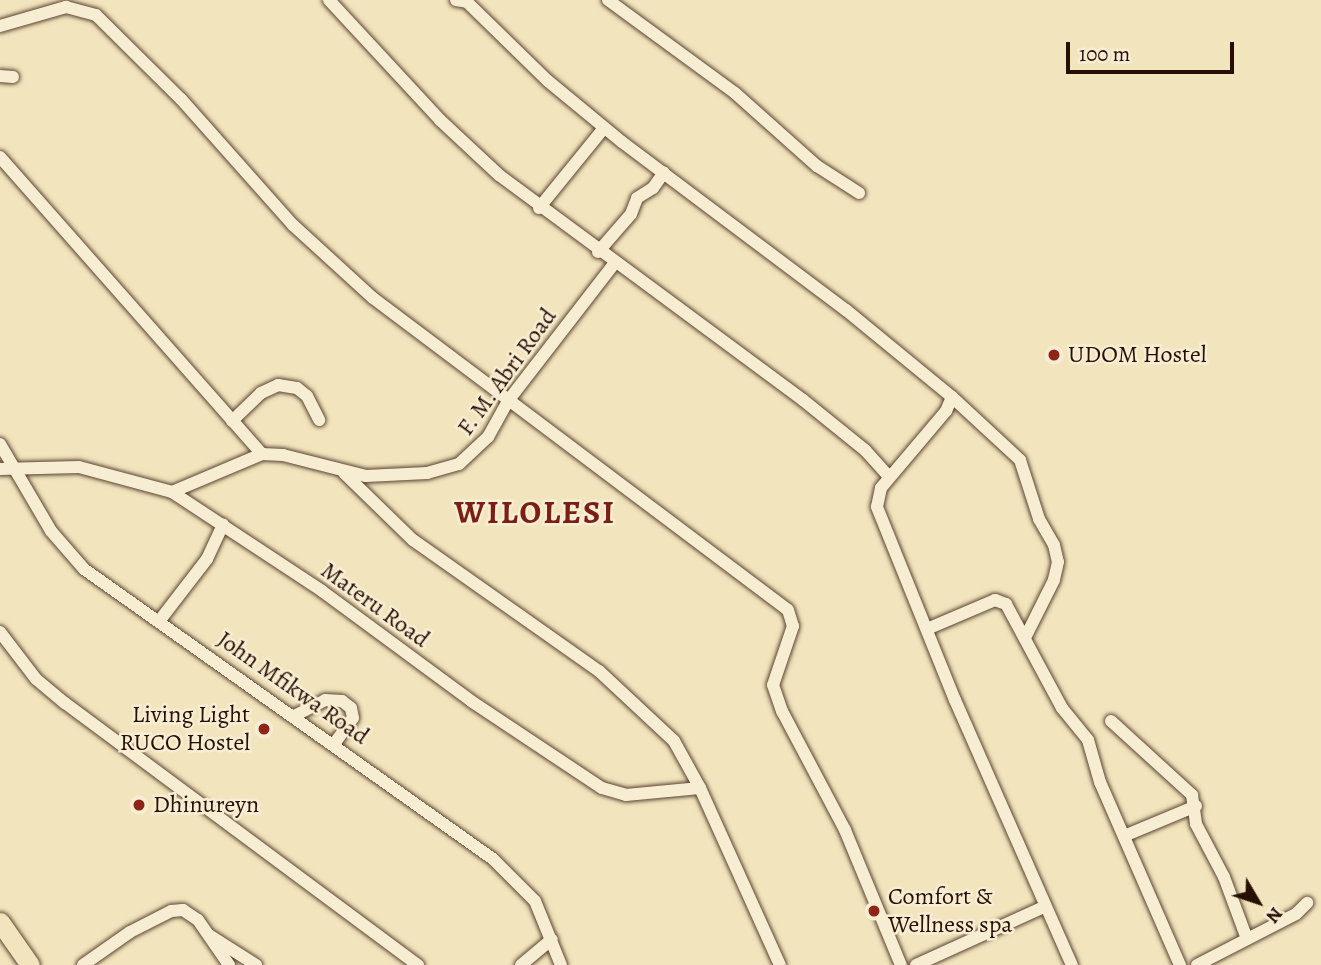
<!DOCTYPE html>
<style>
body{margin:0}
#map{position:relative;width:1321px;height:965px;overflow:hidden;background:#f2e4bc;font-family:Alegreya,serif}
div>[style]{position:absolute}
.roads{filter:drop-shadow(0 0 2px #5a4432) drop-shadow(0 0 2px #5a4432)}
.minor>*{height:12px;margin:-6px;padding:0 6px;transform-origin:6px;border-radius:6px;background:#f7edd3}
.trunk>*{height:19px;margin:-9.5px;padding:0 9.5px;transform-origin:9.5px;border-radius:9.5px;background:#f2e4bc}
.dots>*{width:19px;height:19px;translate:-50% -50%;box-sizing:border-box;border:4px solid #f7edd3;border-radius:50%}
span{translate:-50% -50%;white-space:nowrap;text-align:center;line-height:1.15;-webkit-text-stroke:5px #f7edd3;paint-order:stroke}
.poi-label{font-size:24px;color:#280f04}
.left{translate:0 -50%;text-align:left}
.right{translate:-100% -50%;text-align:right}
.street-label{font-size:24px;color:#280f04}
.district-label{font-size:32px;color:#7a1f14;font-weight:700;letter-spacing:2px}
.north{position:absolute;left:1223px;top:867px;width:70px;height:70px;-webkit-text-stroke:5px #f7edd3;paint-order:stroke;rotate:129deg;font-size:19px;font-weight:700;line-height:28px;text-align:center;color:#280f04}
.north::after{content:'';display:block;margin:auto;width:24px;height:32px;background:#280f04;clip-path:polygon(50% 0,100% 100%,50% 72%,0 100%)}
.scale{position:absolute;left:1066px;top:42px;width:168px;height:32px;box-sizing:border-box;border:4px solid #280f04;border-top:0;padding-left:9px;font-size:21px;line-height:24px;white-space:nowrap;color:#280f04;-webkit-text-stroke:5px #f7edd3;paint-order:stroke}
</style>
<div id="map">
<div class="roads">
<div class="minor">
<div style="left:329px;top:0;width:163px;rotate:47.2deg"></div>
<div style="left:440px;top:120px;width:81px;rotate:43deg"></div>
<div style="left:499px;top:175px;width:378px;rotate:36.5deg"></div>
<div style="left:803px;top:400px;width:80px;rotate:38.9deg"></div>
<div style="left:865px;top:450px;width:36px;rotate:48deg"></div>
<div style="left:456px;top:0;width:11px;rotate:10deg"></div>
<div style="left:467px;top:2px;width:113px;rotate:44.3deg"></div>
<div style="left:548px;top:81px;width:96px;rotate:39.5deg"></div>
<div style="left:622px;top:142px;width:280px;rotate:36.9deg"></div>
<div style="left:846px;top:310px;width:137px;rotate:39.4deg"></div>
<div style="left:952px;top:397px;width:15px;rotate:113deg"></div>
<div style="left:946px;top:411px;width:101px;rotate:130.2deg"></div>
<div style="left:881px;top:488px;width:19px;rotate:102deg"></div>
<div style="left:877px;top:507px;width:208px;rotate:68deg"></div>
<div style="left:955px;top:700px;width:290px;rotate:66.2deg"></div>
<div style="left:608px;top:0;width:157px;rotate:36.2deg"></div>
<div style="left:735px;top:93px;width:110px;rotate:41.7deg"></div>
<div style="left:817px;top:166px;width:50px;rotate:32.7deg"></div>
<div style="left:0;top:26px;width:69px;rotate:-16.1deg"></div>
<div style="left:66px;top:7px;width:31px;rotate:15deg"></div>
<div style="left:96px;top:15px;width:120px;rotate:44.7deg"></div>
<div style="left:181px;top:99px;width:169px;rotate:48.4deg"></div>
<div style="left:293px;top:225px;width:108px;rotate:42.4deg"></div>
<div style="left:373px;top:298px;width:519px;rotate:36.94deg"></div>
<div style="left:788px;top:610px;width:17px;rotate:73deg"></div>
<div style="left:793px;top:626px;width:62px;rotate:108.7deg"></div>
<div style="left:773px;top:685px;width:28px;rotate:71deg"></div>
<div style="left:782px;top:711px;width:135px;rotate:62.1deg"></div>
<div style="left:845px;top:830px;width:146px;rotate:67.5deg"></div>
<div style="left:0;top:76px;width:13px;rotate:4deg"></div>
<div style="left:0;top:157px;width:396px;rotate:48.6deg"></div>
<div style="left:539px;top:208px;width:103px;rotate:-50.9deg"></div>
<div style="left:598px;top:252px;width:50px;rotate:-49deg"></div>
<div style="left:631px;top:214px;width:17px;rotate:-69deg"></div>
<div style="left:637px;top:198px;width:19px;rotate:-32deg"></div>
<div style="left:653px;top:188px;width:19px;rotate:-55deg"></div>
<div style="left:952px;top:397px;width:93px;rotate:42.8deg"></div>
<div style="left:1020px;top:460px;width:62px;rotate:72.1deg"></div>
<div style="left:1039px;top:519px;width:30px;rotate:60deg"></div>
<div style="left:1054px;top:545px;width:17px;rotate:77deg"></div>
<div style="left:1058px;top:562px;width:18px;rotate:103deg"></div>
<div style="left:1054px;top:580px;width:63px;rotate:116.6deg"></div>
<div style="left:232px;top:421px;width:40px;rotate:-44deg"></div>
<div style="left:261px;top:393px;width:19px;rotate:-25deg"></div>
<div style="left:278px;top:385px;width:19px;rotate:9deg"></div>
<div style="left:297px;top:388px;width:13px;rotate:39deg"></div>
<div style="left:307px;top:396px;width:27px;rotate:63deg"></div>
<div style="left:0;top:444px;width:101px;rotate:59.6deg"></div>
<div style="left:51px;top:531px;width:50px;rotate:49deg"></div>
<div style="left:84px;top:569px;width:501px;rotate:35.34deg"></div>
<div style="left:493px;top:859px;width:59px;rotate:45deg"></div>
<div style="left:535px;top:901px;width:69px;rotate:67.9deg"></div>
<div style="left:0;top:469px;width:79px;rotate:-1.5deg"></div>
<div style="left:79px;top:467px;width:96px;rotate:15deg"></div>
<div style="left:172px;top:492px;width:180px;rotate:33.4deg"></div>
<div style="left:322px;top:591px;width:185px;rotate:36.4deg"></div>
<div style="left:471px;top:701px;width:157px;rotate:33.6deg"></div>
<div style="left:602px;top:788px;width:25px;rotate:16deg"></div>
<div style="left:626px;top:795px;width:74px;rotate:-5.4deg"></div>
<div style="left:344px;top:473px;width:96px;rotate:44.2deg"></div>
<div style="left:413px;top:540px;width:228px;rotate:35.2deg"></div>
<div style="left:599px;top:671px;width:103px;rotate:43deg"></div>
<div style="left:674px;top:741px;width:54px;rotate:61deg"></div>
<div style="left:700px;top:788px;width:194px;rotate:65.7deg"></div>
<div style="left:172px;top:492px;width:98px;rotate:-22.9deg"></div>
<div style="left:262px;top:454px;width:21px;rotate:3deg"></div>
<div style="left:283px;top:455px;width:86px;rotate:14.2deg"></div>
<div style="left:366px;top:476px;width:61px;rotate:-2.8deg"></div>
<div style="left:427px;top:473px;width:33px;rotate:-16deg"></div>
<div style="left:459px;top:464px;width:40px;rotate:-43deg"></div>
<div style="left:488px;top:437px;width:41px;rotate:-60.9deg"></div>
<div style="left:508px;top:401px;width:173px;rotate:-52.3deg"></div>
<div style="left:160px;top:620px;width:77px;rotate:-52.4deg"></div>
<div style="left:207px;top:559px;width:38px;rotate:-65deg"></div>
<div style="left:927px;top:629px;width:74px;rotate:-23.1deg"></div>
<div style="left:995px;top:600px;width:12px;rotate:20deg"></div>
<div style="left:1006px;top:604px;width:118px;rotate:61.7deg"></div>
<div style="left:1062px;top:708px;width:41px;rotate:50.9deg"></div>
<div style="left:1088px;top:740px;width:44px;rotate:74.1deg"></div>
<div style="left:1100px;top:782px;width:200px;rotate:66.4deg"></div>
<div style="left:0;top:632px;width:59px;rotate:52.5deg"></div>
<div style="left:36px;top:679px;width:38px;rotate:40deg"></div>
<div style="left:65px;top:703px;width:440px;rotate:36.6deg"></div>
<div style="left:296px;top:715px;width:33px;rotate:-27deg"></div>
<div style="left:325px;top:700px;width:17px;rotate:3deg"></div>
<div style="left:342px;top:701px;width:11px;rotate:38deg"></div>
<div style="left:351px;top:708px;width:10px;rotate:79deg"></div>
<div style="left:353px;top:718px;width:31px;rotate:126deg"></div>
<div style="left:1111px;top:721px;width:110px;rotate:42.4deg"></div>
<div style="left:1192px;top:795px;width:29px;rotate:82deg"></div>
<div style="left:1196px;top:824px;width:60px;rotate:62.2deg"></div>
<div style="left:1224px;top:877px;width:66px;rotate:69.6deg"></div>
<div style="left:1124px;top:836px;width:78px;rotate:-22.6deg"></div>
<div style="left:209px;top:935px;width:56px;rotate:32.6deg"></div>
<div style="left:83px;top:965px;width:57px;rotate:-35.1deg"></div>
<div style="left:130px;top:932px;width:46px;rotate:-27.1deg"></div>
<div style="left:171px;top:911px;width:12px;rotate:-5deg"></div>
<div style="left:183px;top:910px;width:18px;rotate:34deg"></div>
<div style="left:198px;top:920px;width:55px;rotate:55.4deg"></div>
<div style="left:521px;top:965px;width:40px;rotate:-40deg"></div>
<div style="left:916px;top:965px;width:141px;rotate:-24.4deg"></div>
<div style="left:1197px;top:965px;width:111px;rotate:-27.3deg"></div>
<div style="left:1296px;top:914px;width:16px;rotate:-45deg"></div>
</div>
<div class="trunk">
<div style="left:0;top:922px;width:52px;rotate:55.1deg"></div>
</div>
</div>
<div class="dots">
<div style="left:1054px;top:355px;background:#8f2418"></div>
<div style="left:264px;top:729px;background:#8f2418"></div>
<div style="left:139px;top:805px;background:#8f2418"></div>
<div style="left:874px;top:911px;background:#8f2418"></div>
</div>
<div class="poi-label">
<span class="left" style="left:1068px;top:355px">UDOM Hostel</span>
<span class="right" style="left:250px;top:729px">Living Light<br>RUCO Hostel</span>
<span class="left" style="left:153px;top:805px">Dhinureyn</span>
<span class="left" style="left:888px;top:911px">Comfort &amp;<br>Wellness spa</span>
</div>
<div class="street-label">
<span style="left:507px;top:372px;rotate:-54deg">F. M. Abri Road</span>
<span style="left:375px;top:605px;rotate:36deg">Materu Road</span>
<span style="left:293px;top:688px;rotate:35deg">John Mfikwa Road</span>
</div>
<div class="district-label">
<span style="left:535px;top:512px">WILOLESI</span>
</div>
<div class="north">N</div>
<div class="scale">100 m</div>
</div>
